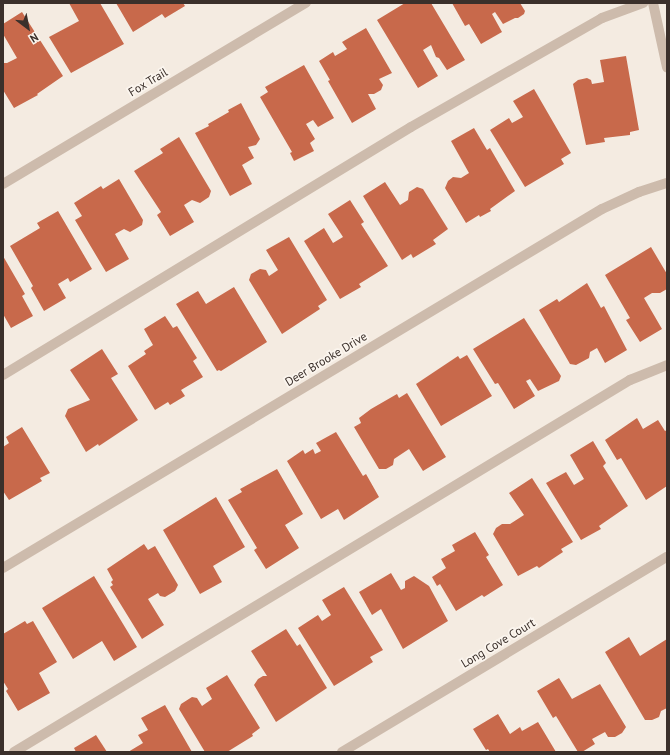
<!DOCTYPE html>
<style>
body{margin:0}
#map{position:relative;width:670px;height:755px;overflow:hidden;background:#f4ebe1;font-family:"PT Sans",sans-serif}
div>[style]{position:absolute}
.building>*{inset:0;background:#c8694b}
.lane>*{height:10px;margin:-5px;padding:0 5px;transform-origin:5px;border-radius:5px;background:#cdbbac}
.street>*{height:10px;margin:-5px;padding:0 5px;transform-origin:5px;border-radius:5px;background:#cdbbac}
span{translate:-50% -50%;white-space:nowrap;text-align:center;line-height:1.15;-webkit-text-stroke:3.5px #fbf5ee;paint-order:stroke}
.street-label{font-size:12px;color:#3b302b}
.frame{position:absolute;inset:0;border:4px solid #3b302b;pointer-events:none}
.north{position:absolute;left:8px;top:8px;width:40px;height:40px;-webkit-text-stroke:3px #fbf5ee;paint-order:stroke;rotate:148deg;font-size:11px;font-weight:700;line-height:16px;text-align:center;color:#3b302b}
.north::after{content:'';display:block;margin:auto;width:14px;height:18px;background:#3b302b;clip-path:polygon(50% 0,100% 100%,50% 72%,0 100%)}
</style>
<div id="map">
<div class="building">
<div style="clip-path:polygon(69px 3px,100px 3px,124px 44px,71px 73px,49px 37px,79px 21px)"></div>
<div style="clip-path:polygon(116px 3px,183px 3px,185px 6px,165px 18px,162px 14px,133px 32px)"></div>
<div style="clip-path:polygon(405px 3px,431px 3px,465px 60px,447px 70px,439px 58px,436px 57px,431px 45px,423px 50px,438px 76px,418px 88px,377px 20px)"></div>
<div style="clip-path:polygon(452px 3px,520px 3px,525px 11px,524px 14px,518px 18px,515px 18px,503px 24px,495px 12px,492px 14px,502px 32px,481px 44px,469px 24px,465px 26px)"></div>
<div style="clip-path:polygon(22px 12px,63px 76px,37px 94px,38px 95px,14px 108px,3px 90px,3px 63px,7px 63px,17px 58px,3px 34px,3px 24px)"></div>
<div style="clip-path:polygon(366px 28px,392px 73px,379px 79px,383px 85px,381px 90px,374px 94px,368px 94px,376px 109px,352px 123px,328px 81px,330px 80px,319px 61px,333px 52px,335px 56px,347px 49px,342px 42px)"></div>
<div style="clip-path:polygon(626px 56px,639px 130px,630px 132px,630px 135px,604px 138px,605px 142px,586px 145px,573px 84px,578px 80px,587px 78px,591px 80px,592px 84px,604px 82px,600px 60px)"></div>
<div style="clip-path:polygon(304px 65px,334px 118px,318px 127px,313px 120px,306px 124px,315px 139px,310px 143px,314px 151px,294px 161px,290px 153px,292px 152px,260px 97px,268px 92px,265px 87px)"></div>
<div style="clip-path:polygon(534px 89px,571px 153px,561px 159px,564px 164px,525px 187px,490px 130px,509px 118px,512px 123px,523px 117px,513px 101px)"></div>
<div style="clip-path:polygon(241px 103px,260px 139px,256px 145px,248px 147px,254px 158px,242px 165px,252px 184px,230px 196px,195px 133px,209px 126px,208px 124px,229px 112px,228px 110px)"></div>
<div style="clip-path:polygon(474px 128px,487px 150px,490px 148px,515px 191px,490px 209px,491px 211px,480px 217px,479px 215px,466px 223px,445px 188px,448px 181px,453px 177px,461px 178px,469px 173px,451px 141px)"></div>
<div style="clip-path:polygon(179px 137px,211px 191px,209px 197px,200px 203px,192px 200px,184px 205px,194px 222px,170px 236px,157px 215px,161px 212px,134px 171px,163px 153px,160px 149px)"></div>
<div style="clip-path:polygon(119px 179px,143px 220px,142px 225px,130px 232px,124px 229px,115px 234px,129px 259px,106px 272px,75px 220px,82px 216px,74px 203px,101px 186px,103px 189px)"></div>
<div style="clip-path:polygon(385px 182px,400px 205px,408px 200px,409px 192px,417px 187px,423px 189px,448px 229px,433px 240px,436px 244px,413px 258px,411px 254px,402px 260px,363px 196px)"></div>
<div style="clip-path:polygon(350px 200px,364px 222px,361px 224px,388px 266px,359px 284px,361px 287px,340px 299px,304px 241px,324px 228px,333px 243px,343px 237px,328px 214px)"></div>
<div style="clip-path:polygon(58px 211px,92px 269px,70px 282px,68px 278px,58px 284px,66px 298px,44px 311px,31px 288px,33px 286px,10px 246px,40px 228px,37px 223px)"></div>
<div style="clip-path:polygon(289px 237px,327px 300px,318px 306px,320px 309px,282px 334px,249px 280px,251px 274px,260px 269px,266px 270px,269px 276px,278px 270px,266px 250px)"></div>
<div style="clip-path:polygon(651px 247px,667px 274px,667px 289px,660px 293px,652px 293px,644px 298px,662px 329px,640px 342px,626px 320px,630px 318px,605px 275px)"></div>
<div style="clip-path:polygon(3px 256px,25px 294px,22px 296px,33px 316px,11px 328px,3px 314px)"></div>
<div style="clip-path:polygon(587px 283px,601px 308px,604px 306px,627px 350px,605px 363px,597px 348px,590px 352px,589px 358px,576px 365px,570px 364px,539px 310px,557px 299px,559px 302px)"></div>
<div style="clip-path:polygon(234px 287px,267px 342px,221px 371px,219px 370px,217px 371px,176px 304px,198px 291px,206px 304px)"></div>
<div style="clip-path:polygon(165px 316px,173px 328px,177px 326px,197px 358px,193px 361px,203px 377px,181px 390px,185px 396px,170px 405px,168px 402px,155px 410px,128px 366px,146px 354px,144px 351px,153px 345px,144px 329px)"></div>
<div style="clip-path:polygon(524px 318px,561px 376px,559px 381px,538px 391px,530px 379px,526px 381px,535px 396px,514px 409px,498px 383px,495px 384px,473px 349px)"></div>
<div style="clip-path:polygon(102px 349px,118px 374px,111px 378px,138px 420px,99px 446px,98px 444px,86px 452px,65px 416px,68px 409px,90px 400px,70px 370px)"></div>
<div style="clip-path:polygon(467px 355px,492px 396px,441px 426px,416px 384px,458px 356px,460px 359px)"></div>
<div style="clip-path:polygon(407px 393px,446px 457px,423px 471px,409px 449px,394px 459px,393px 465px,386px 469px,379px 469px,354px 427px,361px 423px,359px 418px,371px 409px,397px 394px,399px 398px)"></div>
<div style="clip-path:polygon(637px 418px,643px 429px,658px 420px,665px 431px,667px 430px,667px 486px,646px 500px,621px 458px,617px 460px,605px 440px)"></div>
<div style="clip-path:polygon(22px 427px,50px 473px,40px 478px,42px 481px,9px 500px,3px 491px,3px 447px,9px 443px,6px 437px)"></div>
<div style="clip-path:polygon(336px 432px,363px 476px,366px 474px,379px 497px,344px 520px,338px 509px,321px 519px,287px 461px,303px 450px,305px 454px,313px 449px,315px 454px,321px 451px,316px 443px)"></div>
<div style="clip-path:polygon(593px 441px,606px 463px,603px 466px,628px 506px,599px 526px,601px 529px,581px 540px,546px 483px,566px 472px,574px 485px,584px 479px,570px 455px)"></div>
<div style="clip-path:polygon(277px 469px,303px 514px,285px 525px,299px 548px,266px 569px,254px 550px,257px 548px,228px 500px,242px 492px,240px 489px)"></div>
<div style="clip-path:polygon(532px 478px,573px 542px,561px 549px,563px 552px,539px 568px,537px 566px,518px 576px,493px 534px,496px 528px,502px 524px,510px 524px,524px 515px,509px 493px)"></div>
<div style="clip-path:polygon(216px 497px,245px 547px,213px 566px,222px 582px,200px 594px,163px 530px)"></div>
<div style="clip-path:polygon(475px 532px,489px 555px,486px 557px,503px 585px,484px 597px,482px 595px,456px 611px,440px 584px,437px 586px,432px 577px,446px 568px,441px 559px,455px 551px,452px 545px)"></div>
<div style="clip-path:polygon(144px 544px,148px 550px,155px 546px,178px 585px,175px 591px,165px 597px,160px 596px,158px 593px,148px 599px,164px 625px,142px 639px,110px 587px,113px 585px,111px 582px,113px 580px,107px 569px)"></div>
<div style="clip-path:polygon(391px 573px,401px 590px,405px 588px,405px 581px,414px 576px,429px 586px,448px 621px,403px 649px,381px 609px,372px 615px,359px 592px)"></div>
<div style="clip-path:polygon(94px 576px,137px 647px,114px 661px,102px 641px,73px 659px,42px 608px)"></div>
<div style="clip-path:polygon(344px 587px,383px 650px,370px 657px,373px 662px,334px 686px,298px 628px,318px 615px,322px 621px,331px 615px,322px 600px)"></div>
<div style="clip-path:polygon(25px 621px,27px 624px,33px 621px,57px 662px,39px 673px,50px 693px,18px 711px,6px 691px,8px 689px,3px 681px,3px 634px)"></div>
<div style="clip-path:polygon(286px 629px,297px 646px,300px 644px,327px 688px,276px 722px,254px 685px,258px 679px,263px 676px,267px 676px,251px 651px)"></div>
<div style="clip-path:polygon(629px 637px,640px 656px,667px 639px,667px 708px,661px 711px,659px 717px,652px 720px,645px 720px,605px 652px)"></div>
<div style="clip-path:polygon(227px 675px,260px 728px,252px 734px,253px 736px,227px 752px,205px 752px,179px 709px,181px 704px,192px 697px,197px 698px,202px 706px,212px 699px,206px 688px)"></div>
<div style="clip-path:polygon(559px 678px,572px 699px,600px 684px,626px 727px,622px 733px,615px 737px,608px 737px,605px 732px,592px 739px,595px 744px,582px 752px,578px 752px,556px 716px,553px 718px,537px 691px)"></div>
<div style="clip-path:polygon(165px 705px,192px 752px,128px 752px,143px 743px,138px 735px,148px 730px,141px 718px)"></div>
<div style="clip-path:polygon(498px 714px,510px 734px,520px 727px,522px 731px,538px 722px,556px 752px,490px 752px,488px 749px,486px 750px,473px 729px)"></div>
<div style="clip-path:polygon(96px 735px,107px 752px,76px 752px,74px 748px)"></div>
</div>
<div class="lane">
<div style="left:3px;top:375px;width:477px;rotate:-31.3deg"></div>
<div style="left:411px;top:127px;width:220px;rotate:-29.7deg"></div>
<div style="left:602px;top:18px;width:44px;rotate:-20.1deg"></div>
<div style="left:14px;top:752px;width:720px;rotate:-31.13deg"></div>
<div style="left:630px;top:380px;width:40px;rotate:-22deg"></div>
</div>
<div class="street">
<div style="left:653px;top:3px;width:66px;rotate:77.7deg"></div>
<div style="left:3px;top:184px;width:353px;rotate:-30.9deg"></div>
<div style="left:3px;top:568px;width:698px;rotate:-30.94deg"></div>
<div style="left:602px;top:209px;width:41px;rotate:-24.7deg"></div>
<div style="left:639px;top:192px;width:29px;rotate:-18deg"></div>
<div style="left:342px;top:752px;width:379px;rotate:-31deg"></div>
</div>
<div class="street-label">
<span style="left:148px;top:82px;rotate:-31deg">Fox Trail</span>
<span style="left:326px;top:359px;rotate:-31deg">Deer Brooke Drive</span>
<span style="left:498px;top:643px;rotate:-31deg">Long Cove Court</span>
</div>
<div class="frame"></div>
<div class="north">N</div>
</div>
